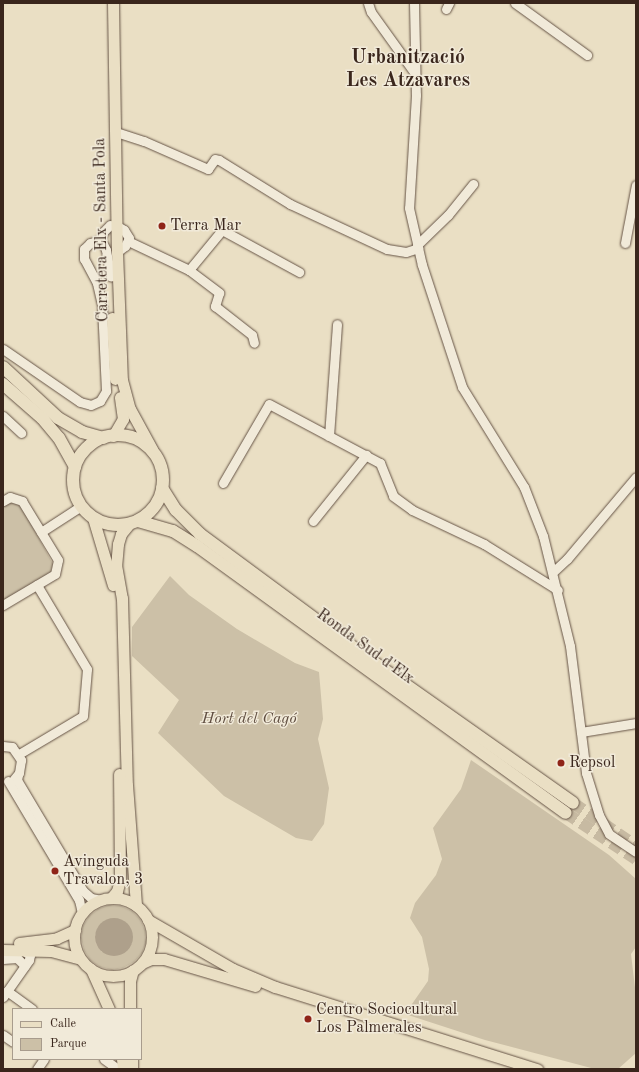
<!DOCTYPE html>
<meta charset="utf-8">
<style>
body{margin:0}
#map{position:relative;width:639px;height:1072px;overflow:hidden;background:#eadfc4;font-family:"Old Standard TT",serif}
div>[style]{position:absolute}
.green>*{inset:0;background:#ccc0a7}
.water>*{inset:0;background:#aea08b}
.round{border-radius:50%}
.highway-tunnel>*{height:12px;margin-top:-6px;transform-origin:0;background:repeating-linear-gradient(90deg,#c7baa2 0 12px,transparent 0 18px)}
.roads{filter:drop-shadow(0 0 1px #665446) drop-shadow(0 0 1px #665446)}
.minor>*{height:9px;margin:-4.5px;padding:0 4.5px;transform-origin:4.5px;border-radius:4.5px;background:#f1ead9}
.major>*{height:11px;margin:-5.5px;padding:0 5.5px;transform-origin:5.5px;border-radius:5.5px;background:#eadfc4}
.major>.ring{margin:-5.5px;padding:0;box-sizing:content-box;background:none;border:11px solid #eadfc4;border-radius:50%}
.highway>*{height:12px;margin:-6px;padding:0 6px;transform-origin:6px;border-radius:6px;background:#eadfc4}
.highway>.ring{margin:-6px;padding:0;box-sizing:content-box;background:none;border:12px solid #eadfc4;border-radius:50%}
.dots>*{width:11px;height:11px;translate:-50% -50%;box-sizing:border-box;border:2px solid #f1ead9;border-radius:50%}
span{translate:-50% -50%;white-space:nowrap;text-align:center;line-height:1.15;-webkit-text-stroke:3px #f1ead9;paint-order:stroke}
.poi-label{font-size:16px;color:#3a261c}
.left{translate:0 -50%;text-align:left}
.street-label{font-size:16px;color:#3a261c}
.park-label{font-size:16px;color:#5e4c3f;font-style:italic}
.district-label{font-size:20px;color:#3a261c;font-weight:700}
.frame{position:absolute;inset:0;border:4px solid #3a261c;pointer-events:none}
.legend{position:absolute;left:12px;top:1008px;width:130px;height:52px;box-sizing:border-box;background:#f1ead9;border:1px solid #a89c8d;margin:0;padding:5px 7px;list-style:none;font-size:12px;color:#3a261c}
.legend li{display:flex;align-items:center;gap:8px;height:20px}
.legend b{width:20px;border:1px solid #a89c8d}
</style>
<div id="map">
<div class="green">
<div style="clip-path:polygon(8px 501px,21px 506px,53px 564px,50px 574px,3px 602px,3px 504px)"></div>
<div style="clip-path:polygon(170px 576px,189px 595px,237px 629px,295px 663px,319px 672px,323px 719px,318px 739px,329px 788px,324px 824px,312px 841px,296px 838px,224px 796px,158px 733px,179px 700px,132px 656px,132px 627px)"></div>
<div style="clip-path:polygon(471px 760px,609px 855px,636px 879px,636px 947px,631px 954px,636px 996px,636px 1053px,618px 1069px,595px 1069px,485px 1040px,405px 1014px,428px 981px,429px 969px,422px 937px,410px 918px,415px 903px,436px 875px,442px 859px,433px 828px,461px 789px)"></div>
<div style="clip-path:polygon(evenodd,109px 905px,121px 906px,132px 911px,140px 919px,145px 930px,146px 942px,142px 953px,134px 962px,123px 968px,112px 970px,100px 967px,90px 960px,84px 950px,81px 938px,83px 926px,89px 916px,98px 909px,109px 905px,105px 921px,132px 934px,132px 943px,126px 951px,102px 952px,96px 944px,95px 935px,98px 927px,105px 921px)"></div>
</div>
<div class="water">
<div class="round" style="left:95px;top:918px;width:38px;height:38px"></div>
</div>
<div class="highway-tunnel">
<div style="left:573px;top:803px;width:76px;rotate:34.3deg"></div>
<div style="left:566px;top:813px;width:84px;rotate:33.3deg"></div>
</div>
<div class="roads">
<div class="minor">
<div style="left:368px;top:3px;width:9px;rotate:72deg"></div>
<div style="left:371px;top:12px;width:74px;rotate:54.4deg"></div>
<div style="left:414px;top:3px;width:92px;rotate:88.8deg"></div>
<div style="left:416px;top:95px;width:113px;rotate:93.5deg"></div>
<div style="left:409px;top:208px;width:58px;rotate:77.2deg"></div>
<div style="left:422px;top:265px;width:128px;rotate:71.8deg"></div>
<div style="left:462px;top:387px;width:118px;rotate:58.2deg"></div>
<div style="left:524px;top:487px;width:53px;rotate:68.8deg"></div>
<div style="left:543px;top:536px;width:113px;rotate:76.2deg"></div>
<div style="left:570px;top:646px;width:128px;rotate:82.8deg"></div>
<div style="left:586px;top:773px;width:44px;rotate:72.8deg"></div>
<div style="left:599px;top:815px;width:21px;rotate:62deg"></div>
<div style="left:609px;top:834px;width:32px;rotate:34deg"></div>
<div style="left:515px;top:3px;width:89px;rotate:35.8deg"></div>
<div style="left:446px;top:9px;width:7px;rotate:-63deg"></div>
<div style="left:116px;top:132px;width:29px;rotate:18deg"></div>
<div style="left:144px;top:141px;width:70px;rotate:23.6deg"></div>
<div style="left:208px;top:169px;width:12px;rotate:-55deg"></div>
<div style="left:215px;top:159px;width:4px;rotate:14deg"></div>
<div style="left:219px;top:160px;width:84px;rotate:31.8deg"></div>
<div style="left:290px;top:204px;width:107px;rotate:24.9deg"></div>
<div style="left:387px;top:249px;width:19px;rotate:9deg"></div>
<div style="left:406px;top:252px;width:13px;rotate:-18deg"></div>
<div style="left:110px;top:225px;width:10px;rotate:135deg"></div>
<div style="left:103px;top:232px;width:8px;rotate:104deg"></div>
<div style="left:101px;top:240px;width:11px;rotate:63deg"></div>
<div style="left:106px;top:250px;width:27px;rotate:80deg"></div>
<div style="left:117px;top:226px;width:8px;rotate:30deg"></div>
<div style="left:124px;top:230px;width:9px;rotate:58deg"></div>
<div style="left:129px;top:238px;width:9px;rotate:117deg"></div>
<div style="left:125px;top:246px;width:10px;rotate:143deg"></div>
<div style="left:128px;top:241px;width:68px;rotate:25.4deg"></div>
<div style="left:189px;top:270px;width:38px;rotate:37deg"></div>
<div style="left:219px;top:293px;width:14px;rotate:107deg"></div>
<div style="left:215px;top:306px;width:47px;rotate:38.1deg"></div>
<div style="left:252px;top:335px;width:8px;rotate:76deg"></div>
<div style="left:625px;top:243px;width:59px;rotate:-79.3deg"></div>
<div style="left:417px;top:245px;width:43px;rotate:-44.1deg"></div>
<div style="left:448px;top:215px;width:40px;rotate:-51deg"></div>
<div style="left:189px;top:270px;width:52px;rotate:-50.5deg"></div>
<div style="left:222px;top:230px;width:88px;rotate:28.6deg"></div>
<div style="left:3px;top:349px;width:93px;rotate:34.5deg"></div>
<div style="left:80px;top:402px;width:11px;rotate:15deg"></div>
<div style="left:91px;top:405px;width:10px;rotate:-24deg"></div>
<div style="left:100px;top:401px;width:12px;rotate:-59deg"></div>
<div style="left:106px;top:391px;width:86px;rotate:-92.7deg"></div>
<div style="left:102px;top:305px;width:23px;rotate:-103deg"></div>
<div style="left:97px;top:283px;width:27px;rotate:-118deg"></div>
<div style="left:84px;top:259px;width:10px;rotate:-90deg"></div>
<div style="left:84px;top:249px;width:8px;rotate:-45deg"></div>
<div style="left:90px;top:243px;width:11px;rotate:-15deg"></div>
<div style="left:3px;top:416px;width:25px;rotate:43deg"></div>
<div style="left:329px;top:436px;width:112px;rotate:-85.9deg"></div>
<div style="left:223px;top:483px;width:91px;rotate:-59.8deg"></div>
<div style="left:269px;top:404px;width:126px;rotate:28deg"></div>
<div style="left:380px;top:463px;width:35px;rotate:68deg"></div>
<div style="left:393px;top:496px;width:24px;rotate:36deg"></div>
<div style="left:412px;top:510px;width:80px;rotate:25.3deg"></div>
<div style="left:484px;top:544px;width:87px;rotate:31.9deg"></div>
<div style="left:3px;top:501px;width:8px;rotate:-30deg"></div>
<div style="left:10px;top:497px;width:13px;rotate:18deg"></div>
<div style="left:22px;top:501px;width:69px;rotate:58.6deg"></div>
<div style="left:58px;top:560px;width:14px;rotate:102deg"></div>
<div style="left:55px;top:574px;width:61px;rotate:149.2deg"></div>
<div style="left:313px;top:521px;width:85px;rotate:-51.2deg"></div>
<div style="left:41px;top:532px;width:48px;rotate:-33deg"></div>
<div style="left:554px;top:571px;width:18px;rotate:-43deg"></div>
<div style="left:567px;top:559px;width:107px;rotate:-49.9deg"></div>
<div style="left:581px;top:732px;width:56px;rotate:-9.3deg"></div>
<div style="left:3px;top:746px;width:9px;rotate:6deg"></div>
<div style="left:12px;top:747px;width:16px;rotate:55deg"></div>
<div style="left:21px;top:760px;width:13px;rotate:99deg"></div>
<div style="left:19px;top:773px;width:8px;rotate:130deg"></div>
<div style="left:19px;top:754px;width:74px;rotate:-30.7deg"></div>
<div style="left:83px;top:716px;width:47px;rotate:-85.1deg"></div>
<div style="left:87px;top:669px;width:98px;rotate:-120.8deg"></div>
<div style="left:18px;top:775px;width:5px;rotate:101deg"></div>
<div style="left:17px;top:780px;width:129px;rotate:59.3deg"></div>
<div style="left:83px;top:891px;width:11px;rotate:41deg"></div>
<div style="left:91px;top:898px;width:10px;rotate:11deg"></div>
<div style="left:8px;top:781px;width:139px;rotate:59.2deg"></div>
<div style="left:79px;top:900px;width:13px;rotate:77deg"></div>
<div style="left:3px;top:959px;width:14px;rotate:-4deg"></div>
<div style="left:17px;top:958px;width:11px;rotate:45deg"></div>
<div style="left:7px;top:991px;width:31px;rotate:36deg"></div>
<div style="left:3px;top:997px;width:45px;rotate:-54.9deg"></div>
<div style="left:29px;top:960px;width:5px;rotate:-79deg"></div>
<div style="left:30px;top:955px;width:9px;rotate:-148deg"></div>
<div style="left:3px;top:1035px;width:12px;rotate:35deg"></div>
<div style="left:104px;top:1059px;width:17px;rotate:36deg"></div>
<div style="left:37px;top:1069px;width:12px;rotate:-55deg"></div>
</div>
<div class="major">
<div style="left:113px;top:3px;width:249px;rotate:89.1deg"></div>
<div style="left:117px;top:252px;width:128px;rotate:87.8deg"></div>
<div style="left:122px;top:380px;width:30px;rotate:75deg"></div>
<div style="left:130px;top:409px;width:46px;rotate:61.2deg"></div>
<div style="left:112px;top:318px;width:61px;rotate:87.2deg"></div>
<div style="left:113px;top:436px;width:20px;rotate:-60deg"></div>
<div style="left:123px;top:419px;width:22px;rotate:-98deg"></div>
<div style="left:93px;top:518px;width:70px;rotate:73.4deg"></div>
<div style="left:129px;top:524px;width:13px;rotate:129deg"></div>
<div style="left:121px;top:534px;width:10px;rotate:107deg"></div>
<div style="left:118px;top:544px;width:21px;rotate:95deg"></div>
<div style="left:116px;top:565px;width:34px;rotate:80deg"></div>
<div style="left:122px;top:598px;width:187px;rotate:88.5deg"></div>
<div style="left:127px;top:785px;width:121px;rotate:85.7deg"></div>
<div style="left:111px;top:898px;width:9px;rotate:-49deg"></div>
<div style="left:117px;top:891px;width:11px;rotate:-75deg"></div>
<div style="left:120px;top:880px;width:106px;rotate:-90.5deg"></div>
<div class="ring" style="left:74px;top:898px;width:67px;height:67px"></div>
<div style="left:148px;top:920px;width:98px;rotate:30deg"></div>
<div style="left:233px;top:969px;width:46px;rotate:23.2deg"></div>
<div style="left:275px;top:987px;width:275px;rotate:17.4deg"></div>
<div style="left:19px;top:943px;width:38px;rotate:-7deg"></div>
<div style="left:57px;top:938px;width:20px;rotate:-24deg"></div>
<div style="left:3px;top:950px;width:48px;rotate:1.2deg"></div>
<div style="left:51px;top:951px;width:30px;rotate:15deg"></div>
<div style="left:142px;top:963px;width:10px;rotate:-24deg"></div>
<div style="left:151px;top:959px;width:13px"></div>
<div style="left:164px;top:959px;width:95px;rotate:16.5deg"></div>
<div style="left:91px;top:969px;width:44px;rotate:65.8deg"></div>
<div style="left:130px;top:1009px;width:28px;rotate:-90deg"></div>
<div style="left:130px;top:981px;width:11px;rotate:-75deg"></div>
<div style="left:122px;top:1059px;width:10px;rotate:84deg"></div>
<div style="left:132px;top:1059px;width:10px;rotate:90deg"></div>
</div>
<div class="highway">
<div style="left:3px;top:367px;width:75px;rotate:42.8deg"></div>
<div style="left:58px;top:418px;width:28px;rotate:30deg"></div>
<div style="left:82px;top:432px;width:22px;rotate:16deg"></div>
<div style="left:3px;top:384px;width:52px;rotate:41.1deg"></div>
<div style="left:42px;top:418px;width:26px;rotate:50deg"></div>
<div style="left:59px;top:438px;width:33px;rotate:61deg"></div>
<div class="ring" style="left:73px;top:435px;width:78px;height:78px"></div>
<div style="left:162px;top:488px;width:26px;rotate:58deg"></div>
<div style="left:176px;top:510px;width:34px;rotate:45deg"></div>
<div style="left:200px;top:534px;width:202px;rotate:36.5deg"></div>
<div style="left:362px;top:654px;width:258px;rotate:35.2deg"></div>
<div style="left:138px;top:521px;width:36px;rotate:16deg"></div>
<div style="left:173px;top:531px;width:28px;rotate:32deg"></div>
<div style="left:197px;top:546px;width:455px;rotate:35.9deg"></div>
</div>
</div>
<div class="dots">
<div style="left:162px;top:226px;background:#8f2418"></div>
<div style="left:561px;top:763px;background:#8f2418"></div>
<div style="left:55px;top:871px;background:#8f2418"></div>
<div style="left:308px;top:1019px;background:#8f2418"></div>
</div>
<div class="poi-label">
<span class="left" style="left:170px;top:226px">Terra Mar</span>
<span class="left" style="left:569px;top:763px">Repsol</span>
<span class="left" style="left:63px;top:871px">Avinguda<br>Travalon, 3</span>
<span class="left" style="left:316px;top:1019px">Centro Sociocultural<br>Los Palmerales</span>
</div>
<div class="street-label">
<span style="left:102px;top:230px;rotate:-91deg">Carretera Elx - Santa Pola</span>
<span style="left:365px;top:647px;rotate:36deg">Ronda Sud d'Elx</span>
</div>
<div class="park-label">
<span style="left:249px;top:719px">Hort del Cagó</span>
</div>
<div class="district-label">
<span style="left:408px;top:70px">Urbanització<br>Les Atzavares</span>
</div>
<div class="frame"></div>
<ul class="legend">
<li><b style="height:5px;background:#eadfc4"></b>Calle</li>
<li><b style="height:11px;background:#ccc0a7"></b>Parque</li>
</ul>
</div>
